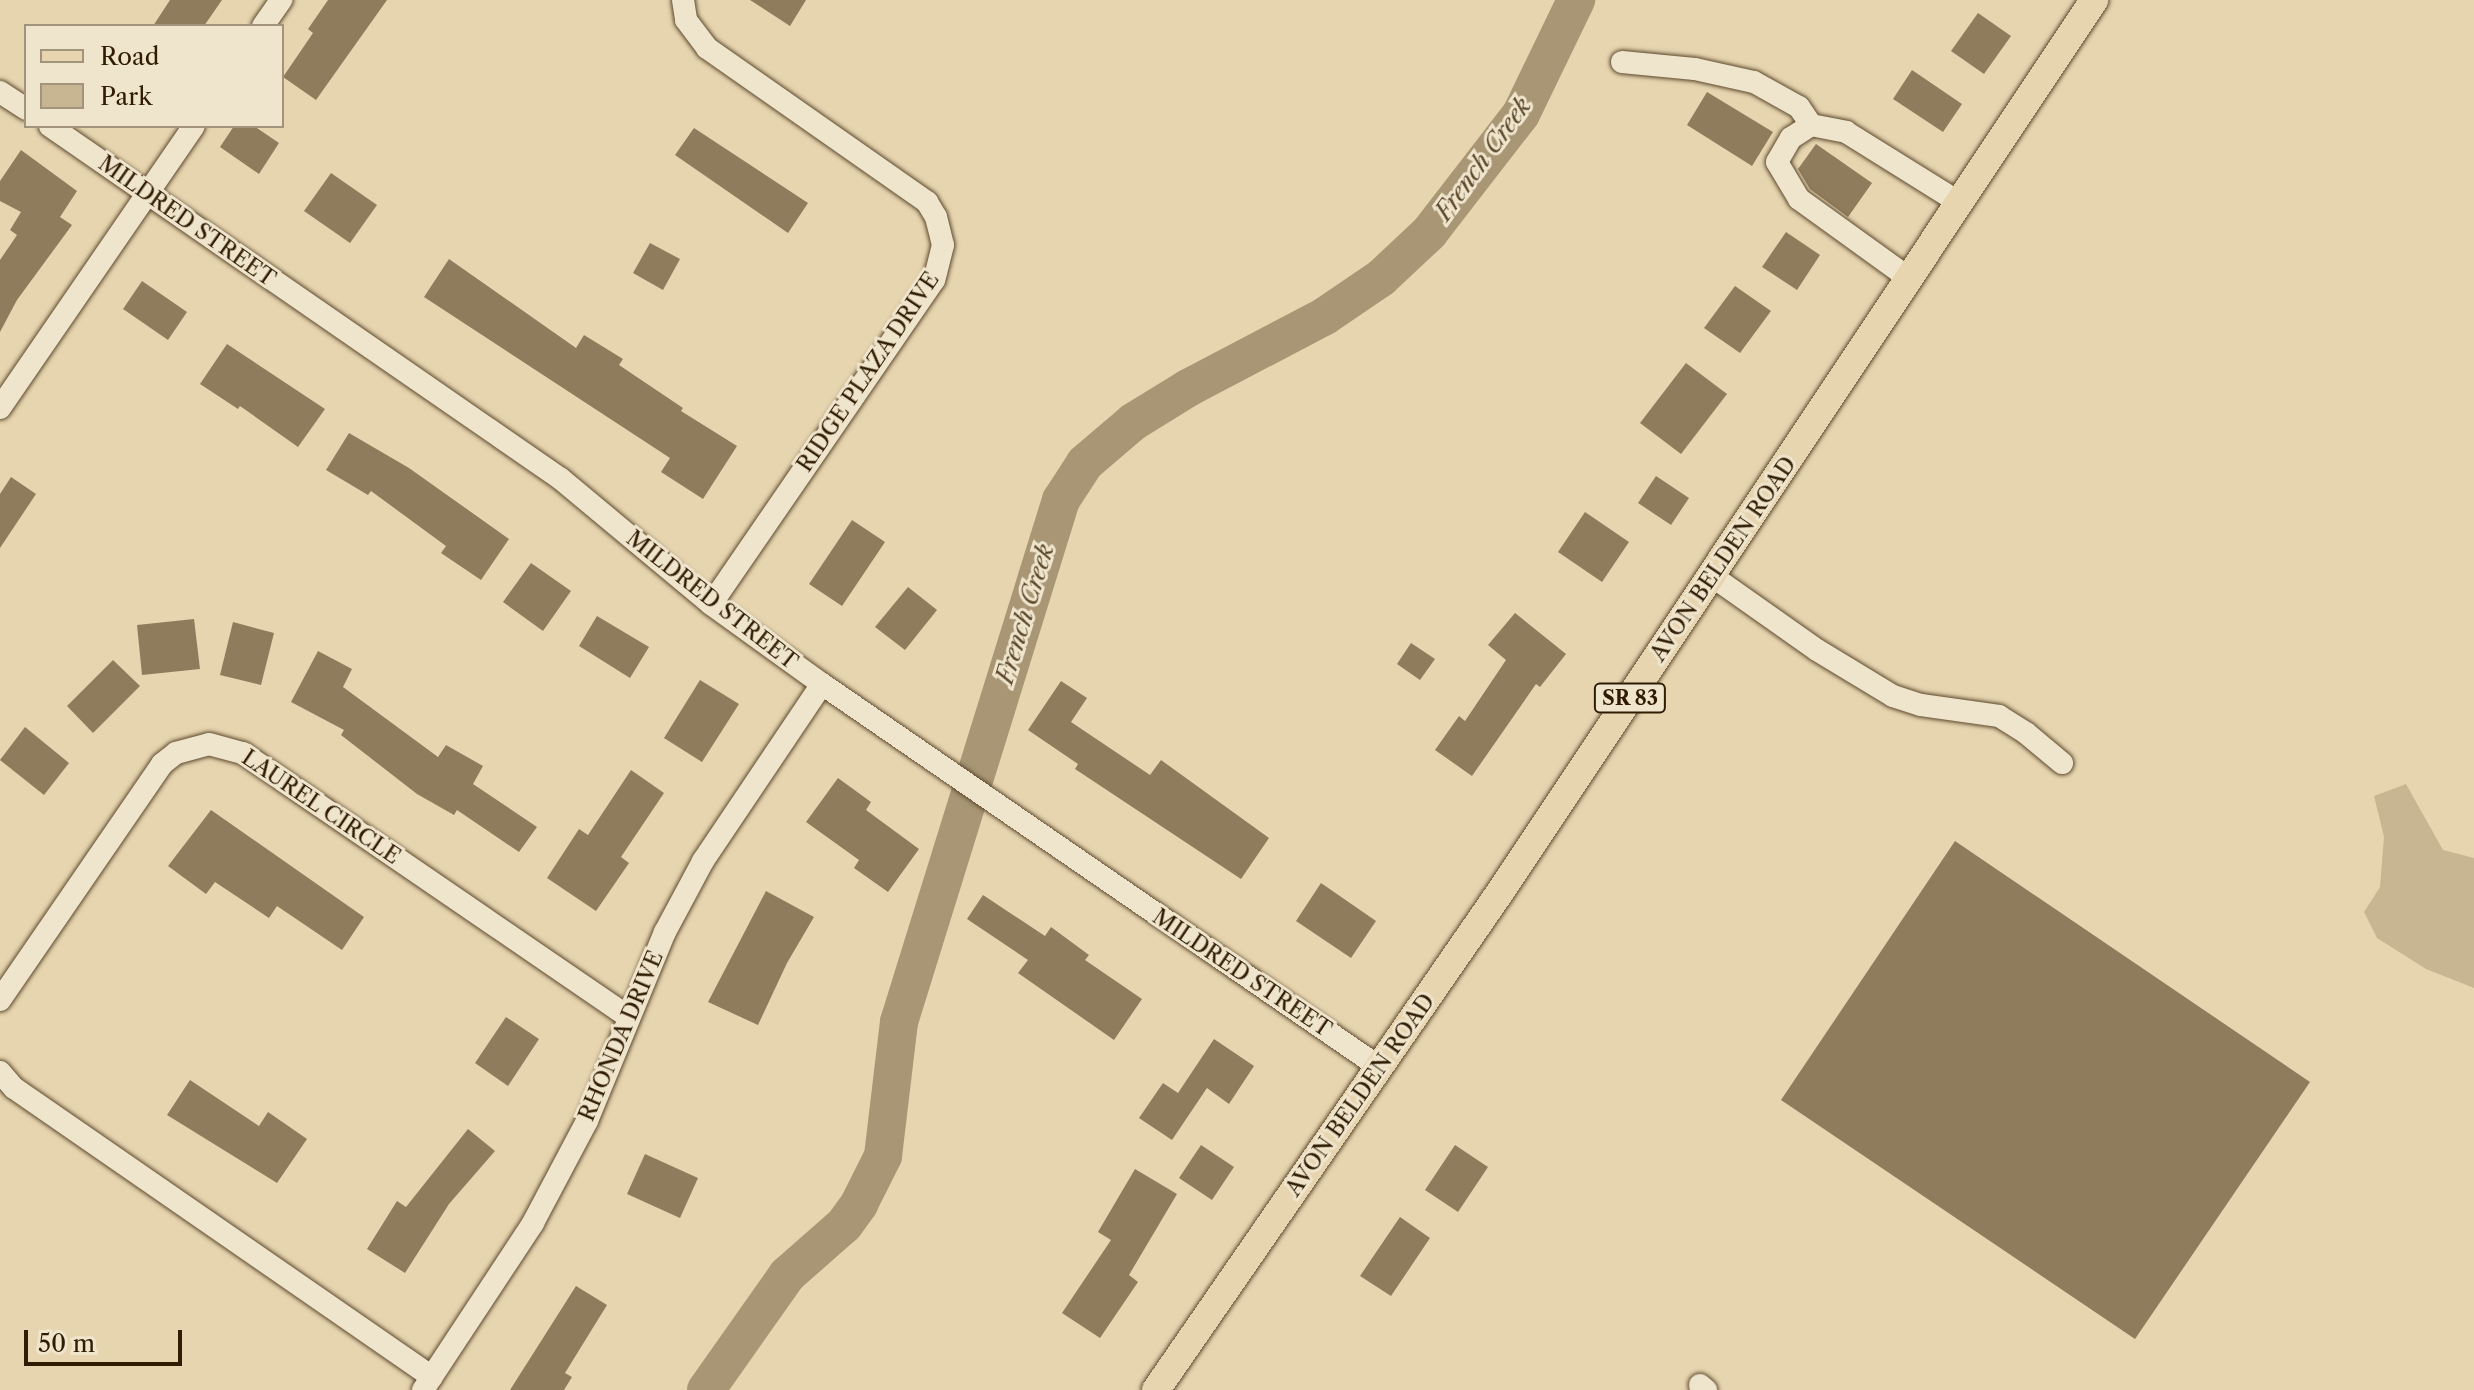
<!DOCTYPE html>
<style>
body{margin:0}
#map{position:relative;width:2474px;height:1390px;overflow:hidden;background:#e7d5b0;font-family:"Libre Caslon Text",serif}
div>[style]{position:absolute}
.green>*{inset:0;background:#c8b693}
.river>*{height:38px;margin:-19px;padding:0 19px;transform-origin:19px;border-radius:19px;background:#a89675}
.building>*{inset:0;background:#8f7c5d}
.roads{filter:drop-shadow(0 0 2px #5d4a2e) drop-shadow(0 0 2px #5d4a2e)}
.minor>*{height:22px;margin:-11px;padding:0 11px;transform-origin:11px;border-radius:11px;background:#efe4cc}
.major>*{height:28px;margin:-14px;padding:0 14px;transform-origin:14px;border-radius:14px;background:#e7d5b0}
span{translate:-50% -50%;white-space:nowrap;text-align:center;line-height:1.15;-webkit-text-stroke:6px #efe4cc;paint-order:stroke}
.shield-label span{padding:2px 6px;background:#efe4cc;border:2px solid;border-radius:6px;-webkit-text-stroke-width:0}
.shield-label{font-size:20px;color:#2f1c03;font-weight:700}
.street-label{font-size:22px;color:#2f1c03}
.water-label{font-size:24px;color:#59472b;font-style:italic}
.legend{position:absolute;left:24px;top:24px;width:260px;height:104px;box-sizing:border-box;background:#efe4cc;border:2px solid #a2947c;margin:0;padding:10px 14px;list-style:none;font-size:24px;color:#2f1c03}
.legend li{display:flex;align-items:center;gap:16px;height:40px}
.legend b{width:40px;border:2px solid #a2947c}
.scale{position:absolute;left:24px;top:1330px;width:158px;height:36px;box-sizing:border-box;border:4px solid #2f1c03;border-top:0;padding-left:10px;font-size:24px;line-height:28px;white-space:nowrap;color:#2f1c03;-webkit-text-stroke:6px #efe4cc;paint-order:stroke}
</style>
<div id="map">
<div class="green">
<div style="clip-path:polygon(2406px 784px,2443px 850px,2474px 858px,2474px 988px,2426px 969px,2377px 938px,2364px 912px,2380px 887px,2384px 837px,2374px 796px)"></div>
</div>
<div class="river">
<div style="left:706px;top:1390px;width:141px;rotate:-54.8deg"></div>
<div style="left:787px;top:1275px;width:76px;rotate:-41.3deg"></div>
<div style="left:844px;top:1225px;width:26px;rotate:-54deg"></div>
<div style="left:859px;top:1204px;width:54px;rotate:-63.4deg"></div>
<div style="left:883px;top:1156px;width:135px;rotate:-83.2deg"></div>
<div style="left:899px;top:1022px;width:547px;rotate:-72.76deg"></div>
<div style="left:1061px;top:500px;width:44px;rotate:-57deg"></div>
<div style="left:1085px;top:463px;width:63px;rotate:-40.5deg"></div>
<div style="left:1133px;top:422px;width:65px;rotate:-31.7deg"></div>
<div style="left:1188px;top:388px;width:155px;rotate:-27.7deg"></div>
<div style="left:1325px;top:316px;width:68px;rotate:-34.2deg"></div>
<div style="left:1381px;top:278px;width:66px;rotate:-43.2deg"></div>
<div style="left:1429px;top:233px;width:150px;rotate:-52.3deg"></div>
<div style="left:1521px;top:114px;width:127px;rotate:-64.2deg"></div>
</div>
<div class="building">
<div style="clip-path:polygon(170px 0,222px 0,204px 26px,153px 26px)"></div>
<div style="clip-path:polygon(328px 0,387px 0,316px 100px,283px 77px,313px 33px,308px 29px)"></div>
<div style="clip-path:polygon(750px 0,806px 0,790px 26px)"></div>
<div style="clip-path:polygon(1978px 13px,2011px 36px,1984px 74px,1951px 51px)"></div>
<div style="clip-path:polygon(1912px 70px,1962px 104px,1943px 132px,1893px 99px)"></div>
<div style="clip-path:polygon(1707px 92px,1773px 132px,1752px 166px,1687px 125px)"></div>
<div style="clip-path:polygon(234px 126px,254px 126px,279px 143px,259px 174px,220px 147px)"></div>
<div style="clip-path:polygon(694px 128px,808px 203px,788px 233px,675px 155px)"></div>
<div style="clip-path:polygon(1816px 144px,1872px 183px,1848px 217px,1810px 189px,1798px 169px)"></div>
<div style="clip-path:polygon(21px 150px,77px 191px,60px 217px,72px 225px,17px 300px,0 332px,0 260px,17px 235px,10px 230px,21px 212px,0 201px,0 181px)"></div>
<div style="clip-path:polygon(331px 173px,377px 205px,350px 243px,304px 211px)"></div>
<div style="clip-path:polygon(1786px 232px,1820px 255px,1797px 290px,1762px 267px)"></div>
<div style="clip-path:polygon(650px 243px,680px 259px,663px 290px,633px 273px)"></div>
<div style="clip-path:polygon(449px 259px,576px 348px,584px 335px,623px 359px,619px 365px,683px 408px,681px 411px,737px 446px,703px 499px,661px 472px,670px 458px,424px 297px)"></div>
<div style="clip-path:polygon(142px 281px,187px 312px,168px 340px,123px 309px)"></div>
<div style="clip-path:polygon(1735px 286px,1771px 311px,1740px 353px,1704px 328px)"></div>
<div style="clip-path:polygon(227px 344px,325px 409px,298px 447px,240px 406px,238px 409px,200px 384px)"></div>
<div style="clip-path:polygon(1686px 363px,1727px 394px,1681px 454px,1640px 423px)"></div>
<div style="clip-path:polygon(349px 433px,409px 468px,509px 539px,481px 580px,441px 553px,446px 546px,371px 491px,368px 495px,326px 470px)"></div>
<div style="clip-path:polygon(1656px 476px,1689px 498px,1671px 525px,1638px 503px)"></div>
<div style="clip-path:polygon(11px 477px,36px 494px,0 548px,0 494px)"></div>
<div style="clip-path:polygon(1585px 512px,1629px 542px,1602px 582px,1558px 552px)"></div>
<div style="clip-path:polygon(852px 520px,885px 542px,842px 606px,809px 584px)"></div>
<div style="clip-path:polygon(531px 563px,571px 591px,543px 631px,503px 602px)"></div>
<div style="clip-path:polygon(908px 587px,937px 610px,905px 650px,875px 627px)"></div>
<div style="clip-path:polygon(1515px 613px,1566px 654px,1540px 687px,1536px 684px,1472px 776px,1435px 750px,1459px 716px,1465px 721px,1506px 660px,1488px 645px)"></div>
<div style="clip-path:polygon(597px 616px,649px 647px,630px 678px,579px 646px)"></div>
<div style="clip-path:polygon(194px 619px,200px 669px,142px 675px,137px 625px)"></div>
<div style="clip-path:polygon(233px 622px,274px 633px,261px 685px,220px 675px)"></div>
<div style="clip-path:polygon(1411px 643px,1435px 659px,1420px 680px,1397px 664px)"></div>
<div style="clip-path:polygon(318px 651px,352px 669px,343px 687px,438px 757px,446px 745px,483px 766px,473px 784px,537px 827px,519px 852px,457px 810px,454px 815px,417px 794px,341px 735px,344px 730px,291px 702px)"></div>
<div style="clip-path:polygon(113px 660px,140px 686px,93px 733px,67px 706px)"></div>
<div style="clip-path:polygon(700px 680px,739px 704px,702px 762px,664px 738px)"></div>
<div style="clip-path:polygon(1061px 681px,1087px 698px,1071px 722px,1150px 775px,1161px 760px,1269px 838px,1241px 879px,1075px 769px,1078px 764px,1028px 730px)"></div>
<div style="clip-path:polygon(25px 727px,69px 763px,44px 795px,0 760px)"></div>
<div style="clip-path:polygon(631px 770px,664px 793px,621px 857px,629px 863px,596px 911px,547px 878px,579px 829px,588px 835px)"></div>
<div style="clip-path:polygon(838px 778px,871px 802px,866px 810px,919px 849px,888px 892px,854px 868px,859px 860px,806px 822px)"></div>
<div style="clip-path:polygon(211px 810px,364px 917px,342px 950px,277px 906px,269px 918px,215px 882px,206px 894px,168px 866px)"></div>
<div style="clip-path:polygon(1955px 841px,2310px 1082px,2135px 1339px,1781px 1100px)"></div>
<div style="clip-path:polygon(1321px 883px,1376px 921px,1351px 958px,1296px 921px)"></div>
<div style="clip-path:polygon(766px 891px,814px 917px,787px 963px,758px 1025px,708px 1002px)"></div>
<div style="clip-path:polygon(983px 895px,1045px 936px,1051px 927px,1089px 955px,1085px 960px,1142px 999px,1114px 1040px,1018px 973px,1028px 960px,967px 919px)"></div>
<div style="clip-path:polygon(506px 1017px,539px 1039px,508px 1086px,475px 1063px)"></div>
<div style="clip-path:polygon(1214px 1039px,1254px 1066px,1229px 1104px,1207px 1088px,1172px 1140px,1139px 1118px,1163px 1083px,1178px 1093px)"></div>
<div style="clip-path:polygon(190px 1080px,259px 1126px,268px 1112px,307px 1139px,277px 1183px,167px 1115px)"></div>
<div style="clip-path:polygon(468px 1129px,495px 1151px,449px 1204px,405px 1273px,367px 1249px,397px 1201px,406px 1207px)"></div>
<div style="clip-path:polygon(1201px 1145px,1234px 1167px,1212px 1200px,1179px 1178px)"></div>
<div style="clip-path:polygon(1455px 1145px,1488px 1167px,1458px 1212px,1425px 1190px)"></div>
<div style="clip-path:polygon(645px 1154px,698px 1178px,680px 1218px,627px 1194px)"></div>
<div style="clip-path:polygon(1135px 1169px,1177px 1194px,1129px 1275px,1138px 1282px,1100px 1338px,1062px 1313px,1111px 1240px,1098px 1232px)"></div>
<div style="clip-path:polygon(1400px 1217px,1430px 1238px,1391px 1296px,1360px 1276px)"></div>
<div style="clip-path:polygon(576px 1286px,607px 1305px,565px 1373px,572px 1377px,564px 1390px,510px 1390px)"></div>
</div>
<div class="roads">
<div class="minor">
<div style="left:683px;top:0;width:20px;rotate:81deg"></div>
<div style="left:686px;top:20px;width:35px;rotate:53deg"></div>
<div style="left:707px;top:48px;width:269px;rotate:35deg"></div>
<div style="left:927px;top:202px;width:17px;rotate:59deg"></div>
<div style="left:936px;top:217px;width:29px;rotate:76deg"></div>
<div style="left:943px;top:245px;width:36px;rotate:104deg"></div>
<div style="left:934px;top:280px;width:393px;rotate:124.5deg"></div>
<div style="left:263px;top:26px;width:32px;rotate:-55deg"></div>
<div style="left:1622px;top:62px;width:73px;rotate:5.5deg"></div>
<div style="left:1695px;top:69px;width:60px;rotate:12.4deg"></div>
<div style="left:1754px;top:82px;width:51px;rotate:29.1deg"></div>
<div style="left:1799px;top:107px;width:22px;rotate:56deg"></div>
<div style="left:0;top:92px;width:31px;rotate:33deg"></div>
<div style="left:50px;top:126px;width:621px;rotate:34.64deg"></div>
<div style="left:561px;top:479px;width:195px;rotate:39.8deg"></div>
<div style="left:711px;top:604px;width:137px;rotate:35.8deg"></div>
<div style="left:822px;top:684px;width:676px;rotate:34.51deg"></div>
<div style="left:1910px;top:279px;width:137px;rotate:-144.2deg"></div>
<div style="left:1799px;top:199px;width:43px;rotate:-120.7deg"></div>
<div style="left:1777px;top:162px;width:28px;rotate:-60deg"></div>
<div style="left:1791px;top:138px;width:24px;rotate:-33deg"></div>
<div style="left:1811px;top:125px;width:36px;rotate:11deg"></div>
<div style="left:1846px;top:132px;width:134px;rotate:31.9deg"></div>
<div style="left:0;top:408px;width:342px;rotate:-55.5deg"></div>
<div style="left:1712px;top:576px;width:128px;rotate:35.2deg"></div>
<div style="left:1817px;top:650px;width:89px;rotate:31.2deg"></div>
<div style="left:1893px;top:696px;width:29px;rotate:18deg"></div>
<div style="left:1921px;top:705px;width:79px;rotate:8deg"></div>
<div style="left:1999px;top:716px;width:32px;rotate:32deg"></div>
<div style="left:2026px;top:733px;width:47px;rotate:39.8deg"></div>
<div style="left:0;top:1000px;width:286px;rotate:-55.5deg"></div>
<div style="left:162px;top:764px;width:18px;rotate:-38deg"></div>
<div style="left:176px;top:753px;width:34px;rotate:-15deg"></div>
<div style="left:209px;top:744px;width:35px;rotate:15deg"></div>
<div style="left:243px;top:753px;width:468px;rotate:34.4deg"></div>
<div style="left:0;top:1072px;width:21px;rotate:49deg"></div>
<div style="left:14px;top:1088px;width:508px;rotate:34.66deg"></div>
<div style="left:1700px;top:1385px;width:8px;rotate:40deg"></div>
<div style="left:423px;top:1390px;width:200px;rotate:-56.6deg"></div>
<div style="left:533px;top:1223px;width:115px;rotate:-62.1deg"></div>
<div style="left:587px;top:1121px;width:204px;rotate:-67.6deg"></div>
<div style="left:665px;top:932px;width:81px;rotate:-61.8deg"></div>
<div style="left:703px;top:861px;width:213px;rotate:-56.1deg"></div>
</div>
<div class="major">
<div style="left:1156px;top:1390px;width:610px;rotate:-55.35deg"></div>
<div style="left:1503px;top:888px;width:1067px;rotate:-56.35deg"></div>
</div>
</div>
<div class="shield-label">
<span style="left:1630px;top:698px">SR 83</span>
</div>
<div class="street-label">
<span style="left:187px;top:221px;rotate:35deg">MILDRED STREET</span>
<span style="left:868px;top:372px;rotate:-56deg">RIDGE PLAZA DRIVE</span>
<span style="left:1723px;top:559px;rotate:-56deg">AVON BELDEN ROAD</span>
<span style="left:712px;top:600px;rotate:38deg">MILDRED STREET</span>
<span style="left:321px;top:807px;rotate:34deg">LAUREL CIRCLE</span>
<span style="left:1242px;top:973px;rotate:34deg">MILDRED STREET</span>
<span style="left:621px;top:1036px;rotate:-67deg">RHONDA DRIVE</span>
<span style="left:1360px;top:1095px;rotate:-55deg">AVON BELDEN ROAD</span>
</div>
<div class="water-label">
<span style="left:1483px;top:159px;rotate:-54deg">French Creek</span>
<span style="left:1025px;top:614px;rotate:-73deg">French Creek</span>
</div>
<ul class="legend">
<li><b style="height:10px;background:#e7d5b0"></b>Road</li>
<li><b style="height:22px;background:#c8b693"></b>Park</li>
</ul>
<div class="scale">50 m</div>
</div>
